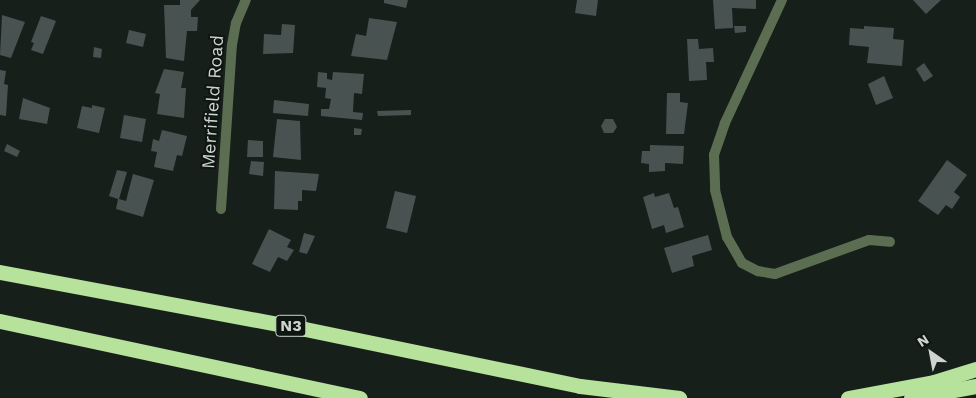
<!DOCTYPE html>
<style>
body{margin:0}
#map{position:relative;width:976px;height:398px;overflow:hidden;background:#171f1b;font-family:"Work Sans",sans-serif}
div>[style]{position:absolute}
.building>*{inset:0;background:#485251}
.street>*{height:10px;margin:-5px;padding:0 5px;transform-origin:5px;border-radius:5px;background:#5c6e52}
.highway>*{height:15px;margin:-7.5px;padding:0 7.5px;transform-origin:7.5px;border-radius:7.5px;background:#b6e29b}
span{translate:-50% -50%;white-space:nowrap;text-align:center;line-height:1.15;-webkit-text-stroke:4px #0e1612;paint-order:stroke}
.shield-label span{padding:1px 4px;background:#0e1612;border:1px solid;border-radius:4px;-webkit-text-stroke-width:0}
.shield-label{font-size:16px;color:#ced4d0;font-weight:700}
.street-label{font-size:18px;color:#ced4d0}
.north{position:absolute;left:906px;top:328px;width:50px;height:50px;-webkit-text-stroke:4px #0e1612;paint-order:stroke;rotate:327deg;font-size:14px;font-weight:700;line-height:20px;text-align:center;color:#ced4d0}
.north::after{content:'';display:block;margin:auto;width:18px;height:22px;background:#ced4d0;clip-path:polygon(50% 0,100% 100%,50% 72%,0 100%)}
</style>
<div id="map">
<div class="building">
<div style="clip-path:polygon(180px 0,200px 0,191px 10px,191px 17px,198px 17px,197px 31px,187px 31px,184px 61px,166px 58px,164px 5px,180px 5px)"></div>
<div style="clip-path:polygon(384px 0,408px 0,406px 8px,384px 3px)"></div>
<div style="clip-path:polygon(577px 0,598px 0,596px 16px,575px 13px)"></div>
<div style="clip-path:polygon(713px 0,756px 0,756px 9px,732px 8px,733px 28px,715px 29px)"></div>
<div style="clip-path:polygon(913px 0,941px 0,926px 14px)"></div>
<div style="clip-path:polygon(2px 15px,25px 22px,11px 58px,0 55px)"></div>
<div style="clip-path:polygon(41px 16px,56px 21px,43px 54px,31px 50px,34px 43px,31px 42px)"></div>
<div style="clip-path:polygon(369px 18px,397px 22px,387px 60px,351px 56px,356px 34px,366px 36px)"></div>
<div style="clip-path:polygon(282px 24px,295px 25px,293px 53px,263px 54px,264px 34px,281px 35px)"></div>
<div style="clip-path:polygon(734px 26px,746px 26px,746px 32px,735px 33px)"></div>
<div style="clip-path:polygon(864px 26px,894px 28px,893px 39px,904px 40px,902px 66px,867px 63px,869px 47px,849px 45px,850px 28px,864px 29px)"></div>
<div style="clip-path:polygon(129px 30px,146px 34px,143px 47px,126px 43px)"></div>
<div style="clip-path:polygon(687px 39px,698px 39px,699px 49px,713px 48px,714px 62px,706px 62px,707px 80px,689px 81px)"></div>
<div style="clip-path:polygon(94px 47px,102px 49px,101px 58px,93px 57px)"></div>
<div style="clip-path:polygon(924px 63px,933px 76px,924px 82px,916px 69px)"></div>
<div style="clip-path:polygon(164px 69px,184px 72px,181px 88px,186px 88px,184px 118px,157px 114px,160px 94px,155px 93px)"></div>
<div style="clip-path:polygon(0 70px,6px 71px,4px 84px,8px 85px,6px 116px,0 115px)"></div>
<div style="clip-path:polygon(318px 72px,327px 73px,327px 79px,332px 80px,333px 72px,364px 74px,362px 94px,354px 93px,353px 112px,363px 113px,362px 120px,321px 116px,321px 109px,329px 109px,331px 99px,325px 98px,326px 88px,317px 87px)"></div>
<div style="clip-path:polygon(884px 76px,893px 98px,876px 105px,868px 84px)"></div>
<div style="clip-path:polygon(667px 93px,680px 93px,680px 102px,688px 103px,684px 134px,666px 134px)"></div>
<div style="clip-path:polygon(23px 98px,50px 108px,47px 124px,19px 119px)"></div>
<div style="clip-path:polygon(274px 100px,309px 104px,308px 116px,273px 113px)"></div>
<div style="clip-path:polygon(92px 105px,105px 108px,99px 133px,77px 128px,82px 106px,92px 108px)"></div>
<div style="clip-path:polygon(411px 110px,411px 115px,378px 116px,377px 111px)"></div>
<div style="clip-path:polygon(124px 115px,146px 119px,142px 142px,120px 138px)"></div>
<div style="clip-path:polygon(277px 119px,300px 121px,301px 160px,273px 157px)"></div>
<div style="clip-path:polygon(605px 119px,613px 119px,617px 127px,613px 133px,604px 133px,601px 126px)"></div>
<div style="clip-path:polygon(354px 128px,362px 129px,361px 135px,354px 135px)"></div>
<div style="clip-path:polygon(162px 130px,187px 136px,182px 156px,177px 155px,173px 171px,154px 167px,157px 152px,151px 151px,153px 139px,159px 141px)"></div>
<div style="clip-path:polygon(248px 140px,263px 141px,263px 157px,247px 157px)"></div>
<div style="clip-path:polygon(7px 144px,20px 151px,17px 157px,4px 151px)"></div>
<div style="clip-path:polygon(650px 145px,684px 146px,683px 164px,665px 163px,665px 171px,649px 172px,649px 164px,641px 163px,642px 151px,650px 151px)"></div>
<div style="clip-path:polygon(947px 160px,967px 175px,954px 192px,960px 197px,952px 209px,946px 205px,938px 215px,918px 201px)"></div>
<div style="clip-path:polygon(251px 161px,264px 162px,263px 176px,249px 174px)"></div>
<div style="clip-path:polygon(117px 170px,127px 172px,119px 199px,126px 201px,133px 174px,154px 180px,143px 217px,116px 209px,118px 199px,109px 196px)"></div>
<div style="clip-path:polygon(275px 171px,319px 174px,316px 191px,302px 190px,302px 201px,298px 201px,298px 210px,274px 209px)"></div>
<div style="clip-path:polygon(395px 191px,416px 196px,407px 233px,386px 228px)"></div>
<div style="clip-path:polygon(654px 193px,655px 197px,669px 193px,674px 208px,678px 207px,684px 227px,666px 233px,664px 225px,652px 229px,643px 197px)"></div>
<div style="clip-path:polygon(269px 229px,291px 240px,287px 247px,294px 250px,287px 261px,278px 257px,270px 272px,252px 264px)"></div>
<div style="clip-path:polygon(304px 233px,315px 236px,307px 254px,299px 252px)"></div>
<div style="clip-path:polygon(708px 235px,712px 250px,692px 256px,694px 266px,672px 273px,664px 248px)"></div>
</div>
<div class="street">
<div style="left:782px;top:0;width:136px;rotate:114.9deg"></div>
<div style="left:725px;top:123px;width:34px;rotate:109deg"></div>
<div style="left:714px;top:155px;width:35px;rotate:88deg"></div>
<div style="left:715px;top:190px;width:49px;rotate:75.7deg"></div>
<div style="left:727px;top:237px;width:30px;rotate:60deg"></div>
<div style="left:742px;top:263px;width:18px;rotate:27deg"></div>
<div style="left:758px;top:271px;width:17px;rotate:10deg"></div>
<div style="left:775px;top:274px;width:100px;rotate:-19.9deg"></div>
<div style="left:869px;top:240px;width:21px;rotate:5deg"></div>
<div style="left:221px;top:209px;width:164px;rotate:-86.2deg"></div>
<div style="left:232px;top:45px;width:22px;rotate:-80deg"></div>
<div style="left:236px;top:23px;width:25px;rotate:-67deg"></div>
</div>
<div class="highway">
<div style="left:0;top:272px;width:310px;rotate:10.6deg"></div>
<div style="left:305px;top:329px;width:281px;rotate:11.7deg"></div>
<div style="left:580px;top:386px;width:100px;rotate:6.9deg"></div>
<div style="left:0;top:321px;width:368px;rotate:12.1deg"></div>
<div style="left:848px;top:398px;width:87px;rotate:-10.5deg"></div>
<div style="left:934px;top:382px;width:44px;rotate:-17.2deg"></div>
<div style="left:911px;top:398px;width:66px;rotate:-10.5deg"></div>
</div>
<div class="shield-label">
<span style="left:291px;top:326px">N3</span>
</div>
<div class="street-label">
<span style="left:213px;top:102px;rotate:-86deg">Merrifield Road</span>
</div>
<div class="north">N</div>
</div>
